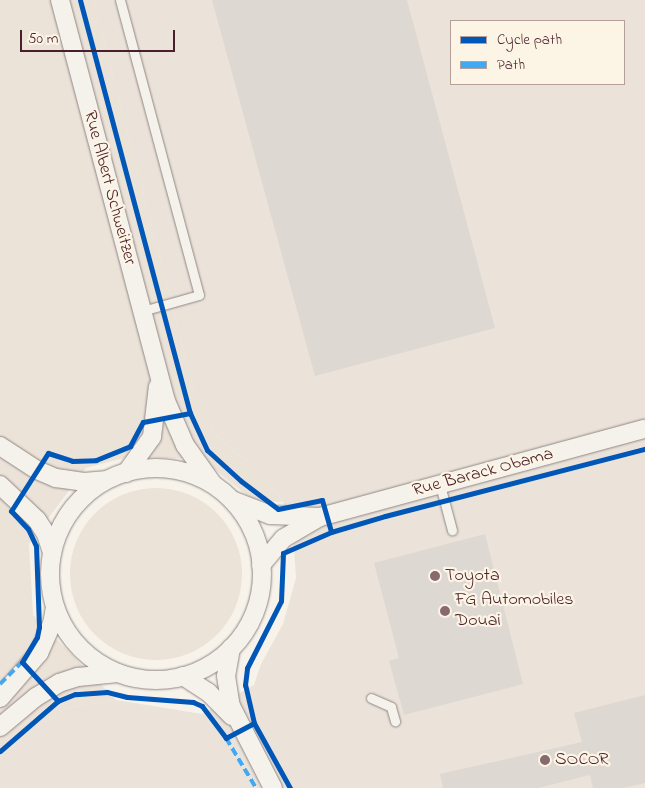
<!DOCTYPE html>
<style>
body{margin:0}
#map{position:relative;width:645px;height:788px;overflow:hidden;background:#f7f3ea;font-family:"Indie Flower",sans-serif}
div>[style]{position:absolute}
.built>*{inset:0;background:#ebe3d9}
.green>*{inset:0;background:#ebe2d8}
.round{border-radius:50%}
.building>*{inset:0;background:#ddd8d2}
.roads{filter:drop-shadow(0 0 1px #908684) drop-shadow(0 0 1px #908684)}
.lane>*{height:9px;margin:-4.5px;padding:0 4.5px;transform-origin:4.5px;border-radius:4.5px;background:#f5f2ec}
.street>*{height:18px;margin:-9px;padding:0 9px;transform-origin:9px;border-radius:9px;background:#f5f2ec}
.street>.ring{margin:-9px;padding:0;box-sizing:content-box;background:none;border:18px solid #f5f2ec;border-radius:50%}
.quiet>*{height:4px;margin-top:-2px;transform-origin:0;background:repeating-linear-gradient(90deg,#3fa9f5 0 8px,transparent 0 12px)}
.cycleway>*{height:5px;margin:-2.5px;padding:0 2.5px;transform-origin:2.5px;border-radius:2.5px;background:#0057b8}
.dots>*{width:14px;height:14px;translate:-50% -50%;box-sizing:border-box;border:2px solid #fcf5e5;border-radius:50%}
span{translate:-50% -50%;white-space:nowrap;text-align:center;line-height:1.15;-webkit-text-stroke:4.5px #fcf5e5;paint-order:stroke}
.street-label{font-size:18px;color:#4a1f2b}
.poi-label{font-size:18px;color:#4a1f2b}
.left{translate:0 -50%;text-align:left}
.legend{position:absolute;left:450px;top:20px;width:175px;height:65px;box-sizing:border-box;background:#fcf5e5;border:1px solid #b59f9b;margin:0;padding:6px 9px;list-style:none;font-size:15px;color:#4a1f2b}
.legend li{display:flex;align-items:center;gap:10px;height:25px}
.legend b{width:25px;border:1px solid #b59f9b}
.scale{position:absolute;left:20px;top:30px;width:155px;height:22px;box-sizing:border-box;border:2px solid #4a1f2b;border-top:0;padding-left:6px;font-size:15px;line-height:18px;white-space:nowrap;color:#4a1f2b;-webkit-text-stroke:4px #fcf5e5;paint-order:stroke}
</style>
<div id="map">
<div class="built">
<div style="clip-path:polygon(evenodd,93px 0,645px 0,645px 788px,0 788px,0 758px,24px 736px,65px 708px,116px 700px,202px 714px,254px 685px,261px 664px,283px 624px,296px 578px,294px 549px,283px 502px,260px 470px,233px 451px,213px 431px,196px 397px,93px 0,451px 21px,624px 21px,624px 84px,451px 84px,451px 21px)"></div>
</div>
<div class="green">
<div style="clip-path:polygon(0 0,93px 0,196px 397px,213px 431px,233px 451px,260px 470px,283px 502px,254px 501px,202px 459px,128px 457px,86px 468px,29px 544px,33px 615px,116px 700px,65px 708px,24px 736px,0 758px)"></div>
<div class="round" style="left:70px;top:488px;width:172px;height:172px"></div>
</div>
<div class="building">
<div style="clip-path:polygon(212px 0,407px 0,495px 328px,315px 376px)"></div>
<div style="clip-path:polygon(485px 534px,523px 684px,404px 715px,389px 661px,399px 658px,374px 563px)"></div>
<div style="clip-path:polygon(645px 695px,645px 783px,623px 788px,593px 788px,590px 775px,538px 788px,443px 788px,440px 774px,582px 742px,574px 713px)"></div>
</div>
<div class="roads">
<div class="lane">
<div style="left:120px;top:0;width:305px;rotate:75deg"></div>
<div style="left:199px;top:295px;width:59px;rotate:164.3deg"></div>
<div style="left:440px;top:485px;width:47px;rotate:75.1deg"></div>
<div style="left:371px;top:698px;width:22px;rotate:24deg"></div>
<div style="left:391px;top:707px;width:15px;rotate:74deg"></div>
</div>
<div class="street">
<div style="left:60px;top:0;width:415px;rotate:75.2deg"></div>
<div style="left:166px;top:401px;width:48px;rotate:66.6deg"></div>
<div style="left:185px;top:445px;width:47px;rotate:54.6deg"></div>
<div style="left:0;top:446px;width:44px;rotate:33deg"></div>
<div style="left:37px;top:470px;width:21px;rotate:23deg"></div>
<div style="left:56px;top:478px;width:28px;rotate:8deg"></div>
<div style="left:84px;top:482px;width:21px;rotate:-5deg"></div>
<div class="ring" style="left:50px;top:468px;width:194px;height:194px"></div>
<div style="left:126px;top:473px;width:44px;rotate:-54.2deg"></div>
<div style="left:152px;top:437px;width:51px;rotate:-83.3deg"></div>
<div style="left:0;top:485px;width:51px;rotate:43.4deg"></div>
<div style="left:37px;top:520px;width:17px;rotate:57deg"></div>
<div style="left:46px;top:534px;width:20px;rotate:72deg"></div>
<div style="left:234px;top:501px;width:39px;rotate:21deg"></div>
<div style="left:270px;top:515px;width:50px;rotate:2.3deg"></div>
<div style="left:261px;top:565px;width:35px;rotate:-50deg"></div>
<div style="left:284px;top:538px;width:42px;rotate:-30.3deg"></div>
<div style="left:320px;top:517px;width:337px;rotate:-15.2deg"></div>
<div style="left:231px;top:648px;width:28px;rotate:100deg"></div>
<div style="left:226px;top:676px;width:30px;rotate:81deg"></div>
<div style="left:231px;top:706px;width:92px;rotate:62.9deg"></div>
<div style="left:183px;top:676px;width:30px;rotate:33deg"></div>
<div style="left:208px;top:692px;width:34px;rotate:45deg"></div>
<div style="left:0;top:698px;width:60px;rotate:-49.1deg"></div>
<div style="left:39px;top:653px;width:32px;rotate:-66deg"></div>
<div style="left:52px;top:624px;width:17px;rotate:-80deg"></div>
<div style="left:0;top:727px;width:47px;rotate:-39.8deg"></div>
<div style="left:36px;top:697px;width:27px;rotate:-31deg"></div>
<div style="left:59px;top:683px;width:20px;rotate:-18deg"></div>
<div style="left:78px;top:677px;width:40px;rotate:-5.7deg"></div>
</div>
</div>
<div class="quiet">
<div style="left:0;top:684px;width:31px;rotate:-45deg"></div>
<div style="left:226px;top:738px;width:58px;rotate:59deg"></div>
</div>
<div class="cycleway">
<div style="left:80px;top:0;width:427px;rotate:75.1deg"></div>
<div style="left:254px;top:723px;width:32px;rotate:152deg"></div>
<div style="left:226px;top:738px;width:40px;rotate:-127deg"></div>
<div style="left:202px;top:706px;width:10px;rotate:-156deg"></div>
<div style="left:193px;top:702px;width:66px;rotate:-175.7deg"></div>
<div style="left:127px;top:697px;width:21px;rotate:-166deg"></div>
<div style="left:107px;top:692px;width:32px;rotate:176deg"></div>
<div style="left:75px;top:694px;width:18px;rotate:158deg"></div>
<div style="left:58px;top:701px;width:53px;rotate:-132.7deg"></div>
<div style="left:22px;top:662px;width:29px;rotate:-59deg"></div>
<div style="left:37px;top:637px;width:10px;rotate:-79deg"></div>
<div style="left:39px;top:627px;width:81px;rotate:-92.1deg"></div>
<div style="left:36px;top:546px;width:19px;rotate:-115deg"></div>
<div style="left:28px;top:529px;width:25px;rotate:-133deg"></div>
<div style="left:11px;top:511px;width:69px;rotate:-57.5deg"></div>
<div style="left:48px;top:453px;width:25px;rotate:18deg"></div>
<div style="left:72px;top:461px;width:24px;rotate:-2deg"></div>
<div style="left:96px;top:460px;width:37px;rotate:-22deg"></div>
<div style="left:130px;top:446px;width:27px;rotate:-62deg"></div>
<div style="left:143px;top:422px;width:48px;rotate:-10.8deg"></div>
<div style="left:190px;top:413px;width:41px;rotate:65.3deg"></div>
<div style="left:207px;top:450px;width:46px;rotate:42.4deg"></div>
<div style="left:241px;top:481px;width:46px;rotate:37.1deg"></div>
<div style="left:278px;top:509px;width:45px;rotate:-11.6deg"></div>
<div style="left:322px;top:500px;width:33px;rotate:74deg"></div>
<div style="left:0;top:751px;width:77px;rotate:-40.8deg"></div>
<div style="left:290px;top:788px;width:74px;rotate:-119deg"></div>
<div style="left:254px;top:723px;width:39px;rotate:-103deg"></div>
<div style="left:245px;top:685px;width:17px;rotate:-83deg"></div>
<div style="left:247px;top:668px;width:75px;rotate:-63.1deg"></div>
<div style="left:281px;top:601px;width:48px;rotate:-87.6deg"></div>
<div style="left:283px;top:553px;width:52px;rotate:-23.6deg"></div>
<div style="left:331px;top:532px;width:56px;rotate:-16.5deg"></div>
<div style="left:385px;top:516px;width:268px;rotate:-14.5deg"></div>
</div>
<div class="dots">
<div style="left:435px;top:576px;background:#87696e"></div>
<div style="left:445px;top:611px;background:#87696e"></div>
<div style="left:545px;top:760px;background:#87696e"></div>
</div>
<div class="street-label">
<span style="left:109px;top:188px;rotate:75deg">Rue Albert Schweitzer</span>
<span style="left:483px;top:473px;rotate:-15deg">Rue Barack Obama</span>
</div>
<div class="poi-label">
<span class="left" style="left:445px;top:576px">Toyota</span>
<span class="left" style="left:455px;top:611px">FG Automobiles<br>Douai</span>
<span class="left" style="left:555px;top:760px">SOCOR</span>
</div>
<ul class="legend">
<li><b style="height:6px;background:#0057b8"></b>Cycle path</li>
<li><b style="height:6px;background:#3fa9f5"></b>Path</li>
</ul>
<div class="scale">50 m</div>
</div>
